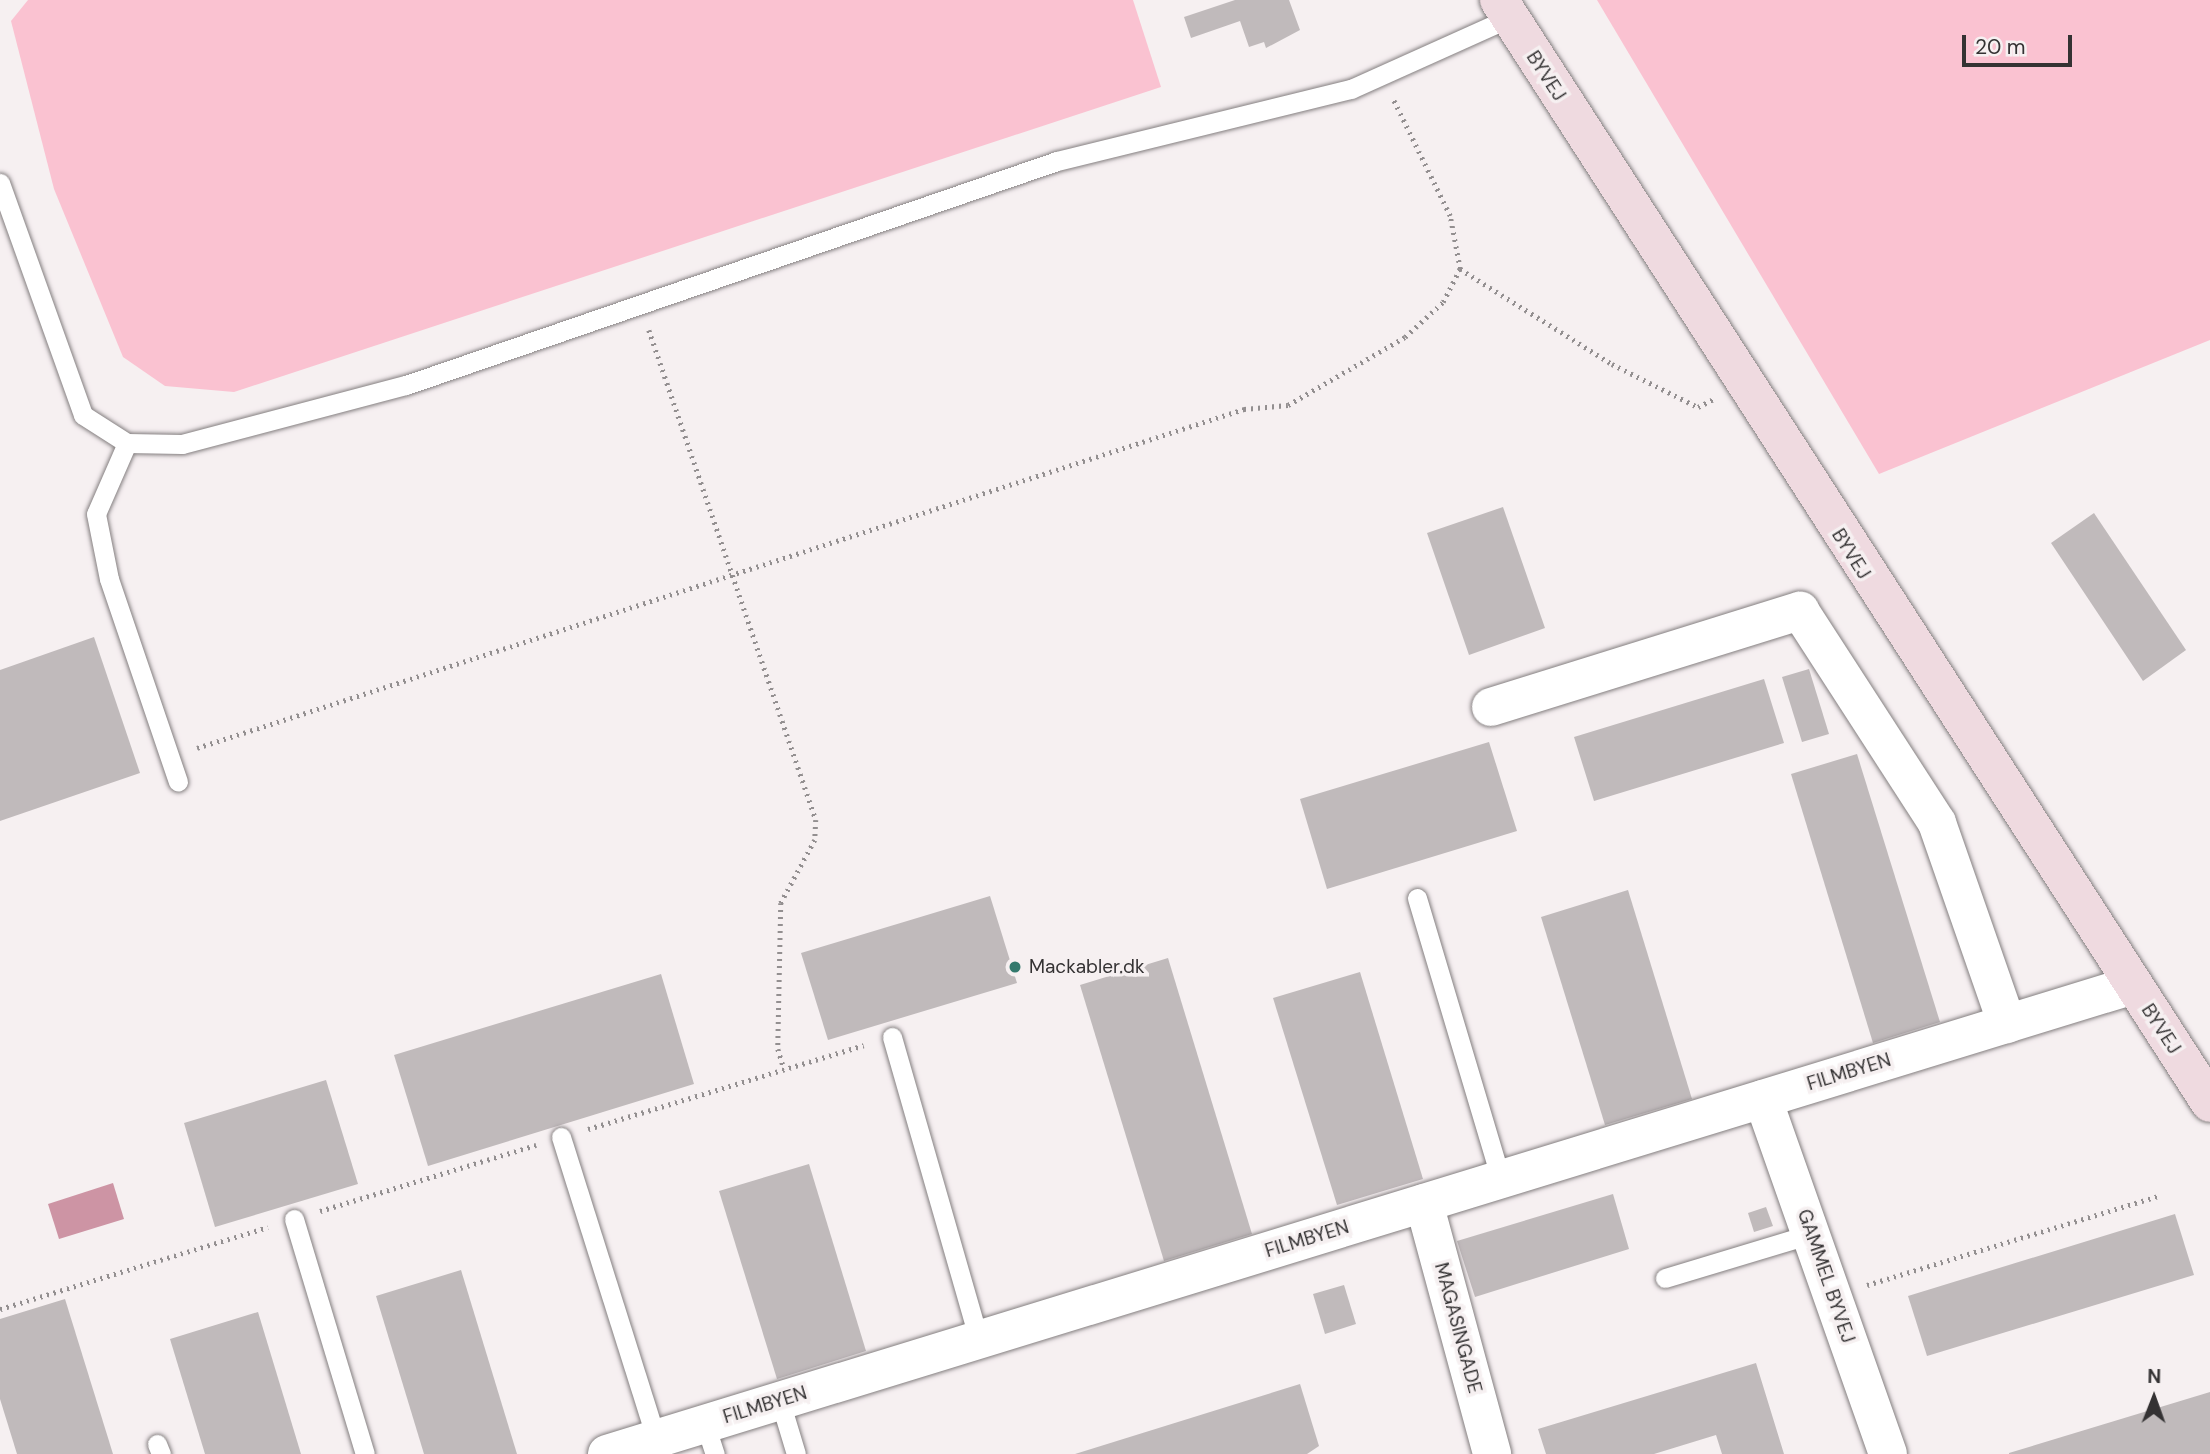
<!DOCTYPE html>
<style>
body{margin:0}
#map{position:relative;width:2210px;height:1454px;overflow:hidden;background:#f6f0f1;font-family:"DM Sans",sans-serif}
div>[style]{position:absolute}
.green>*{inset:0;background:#fac2d1}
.water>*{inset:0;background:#cd94a4}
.building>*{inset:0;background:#c0babb}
.path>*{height:4.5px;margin-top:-2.25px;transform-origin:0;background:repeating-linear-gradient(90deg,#938f90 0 2px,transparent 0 7px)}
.roads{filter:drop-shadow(0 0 2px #847f80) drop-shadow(0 0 2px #847f80)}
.lane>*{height:19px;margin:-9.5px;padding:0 9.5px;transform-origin:9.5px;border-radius:9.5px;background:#fff}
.street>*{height:38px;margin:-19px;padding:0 19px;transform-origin:19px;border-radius:19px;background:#fff}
.secondary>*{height:38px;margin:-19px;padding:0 19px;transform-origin:19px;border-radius:19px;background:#efdae0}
.dots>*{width:19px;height:19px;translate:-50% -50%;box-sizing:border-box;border:4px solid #f6f0f1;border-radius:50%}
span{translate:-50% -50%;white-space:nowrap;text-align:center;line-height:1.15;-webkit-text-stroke:7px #f6f0f1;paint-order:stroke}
.street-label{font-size:19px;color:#343233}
.poi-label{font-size:19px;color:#343233}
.left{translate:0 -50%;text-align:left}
.north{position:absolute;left:2119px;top:1363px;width:70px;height:70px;-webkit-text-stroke:5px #f6f0f1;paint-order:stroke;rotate:1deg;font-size:19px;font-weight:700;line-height:28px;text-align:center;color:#343233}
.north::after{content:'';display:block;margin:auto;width:24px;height:32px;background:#343233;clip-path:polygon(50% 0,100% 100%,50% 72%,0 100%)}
.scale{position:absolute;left:1962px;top:35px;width:110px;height:32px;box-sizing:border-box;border:4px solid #343233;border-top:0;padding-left:9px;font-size:21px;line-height:24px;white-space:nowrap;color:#343233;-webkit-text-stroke:5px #f6f0f1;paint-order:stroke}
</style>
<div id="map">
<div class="green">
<div style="clip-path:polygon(28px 0,1133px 0,1161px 87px,234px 392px,165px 386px,123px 357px,54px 189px,11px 21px)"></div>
<div style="clip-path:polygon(1597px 0,2210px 0,2210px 340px,1879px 474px)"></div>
</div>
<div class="water">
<div style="clip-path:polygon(113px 1183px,124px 1219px,59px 1239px,48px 1204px)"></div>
</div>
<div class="building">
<div style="clip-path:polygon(1235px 0,1289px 0,1300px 30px,1266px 48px,1264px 42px,1249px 47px,1240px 21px,1191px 38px,1184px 17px)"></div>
<div style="clip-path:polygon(1503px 507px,1545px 628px,1469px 655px,1427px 533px)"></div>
<div style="clip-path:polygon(2094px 513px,2186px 650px,2143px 681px,2051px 543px)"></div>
<div style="clip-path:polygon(94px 637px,140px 773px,0 821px,0 670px)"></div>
<div style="clip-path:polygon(1809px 669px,1829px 734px,1802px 742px,1782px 677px)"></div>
<div style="clip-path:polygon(1764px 679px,1784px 743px,1594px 801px,1574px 737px)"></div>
<div style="clip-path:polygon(1489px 742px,1517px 831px,1327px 889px,1300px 799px)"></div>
<div style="clip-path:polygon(1857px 754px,1940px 1022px,1873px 1043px,1791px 774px)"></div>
<div style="clip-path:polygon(1628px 890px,1692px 1099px,1605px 1125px,1541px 917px)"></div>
<div style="clip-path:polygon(990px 896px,1017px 983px,828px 1040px,801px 953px)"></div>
<div style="clip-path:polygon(1168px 958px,1252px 1234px,1164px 1261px,1080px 985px)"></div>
<div style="clip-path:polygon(1360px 972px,1423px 1179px,1337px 1205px,1273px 998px)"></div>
<div style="clip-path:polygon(661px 974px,694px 1084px,428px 1166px,394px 1055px)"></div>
<div style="clip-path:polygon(326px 1080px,358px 1184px,215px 1227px,184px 1123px)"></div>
<div style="clip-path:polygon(809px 1164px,866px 1351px,777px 1379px,719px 1191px)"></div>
<div style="clip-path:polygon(1613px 1194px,1629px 1249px,1475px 1297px,1457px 1241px)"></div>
<div style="clip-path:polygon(1766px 1207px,1773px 1226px,1754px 1232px,1748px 1213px)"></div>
<div style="clip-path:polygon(2175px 1214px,2194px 1275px,1927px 1356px,1908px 1296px)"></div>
<div style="clip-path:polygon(461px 1270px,517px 1454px,424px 1454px,376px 1296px)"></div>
<div style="clip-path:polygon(1344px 1285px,1356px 1324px,1325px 1334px,1313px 1294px)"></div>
<div style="clip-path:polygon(65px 1299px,113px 1454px,17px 1454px,0 1399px,0 1319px)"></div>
<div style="clip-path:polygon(258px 1312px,301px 1454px,205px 1454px,170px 1339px)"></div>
<div style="clip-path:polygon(1756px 1363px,1784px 1454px,1722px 1454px,1716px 1435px,1654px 1454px,1546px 1454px,1538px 1429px)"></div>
<div style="clip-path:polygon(1300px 1384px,1319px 1446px,1307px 1454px,1075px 1454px)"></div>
<div style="clip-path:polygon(2210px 1392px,2210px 1454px,2009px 1454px,2009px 1453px)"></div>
</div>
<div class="path">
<div style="left:1460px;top:269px;width:179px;rotate:32deg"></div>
<div style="left:1612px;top:364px;width:96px;rotate:26.6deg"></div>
<div style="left:1698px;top:407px;width:18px;rotate:-27deg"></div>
<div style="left:649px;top:330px;width:518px;rotate:71.18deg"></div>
<div style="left:816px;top:820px;width:20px;rotate:93deg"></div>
<div style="left:815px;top:840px;width:72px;rotate:118.4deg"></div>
<div style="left:781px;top:903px;width:146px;rotate:91.2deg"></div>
<div style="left:778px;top:1049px;width:21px;rotate:73deg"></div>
<div style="left:197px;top:748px;width:1101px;rotate:-17.94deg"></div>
<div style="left:1244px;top:409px;width:44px;rotate:-5.2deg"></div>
<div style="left:1288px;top:405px;width:135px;rotate:-30.2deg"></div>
<div style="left:1405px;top:337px;width:52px;rotate:-42.6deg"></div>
<div style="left:1443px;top:302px;width:37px;rotate:-63deg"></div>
<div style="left:1460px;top:269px;width:54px;rotate:-100.7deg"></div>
<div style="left:1450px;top:216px;width:130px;rotate:-116deg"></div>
<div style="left:588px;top:1129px;width:288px;rotate:-16.9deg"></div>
<div style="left:320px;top:1211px;width:226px;rotate:-17deg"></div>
<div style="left:1867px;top:1285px;width:305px;rotate:-17deg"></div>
<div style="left:0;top:1309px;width:280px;rotate:-17deg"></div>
</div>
<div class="roads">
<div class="lane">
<div style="left:0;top:183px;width:246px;rotate:70.3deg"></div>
<div style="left:83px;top:415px;width:52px;rotate:32.5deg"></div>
<div style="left:127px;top:443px;width:55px;rotate:1deg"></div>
<div style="left:182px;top:444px;width:232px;rotate:-14.8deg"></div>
<div style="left:406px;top:385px;width:688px;rotate:-18.99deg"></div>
<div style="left:1057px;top:161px;width:303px;rotate:-13.8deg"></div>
<div style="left:1351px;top:89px;width:173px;rotate:-24.2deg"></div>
<div style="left:127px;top:443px;width:77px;rotate:113.6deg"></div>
<div style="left:96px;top:514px;width:66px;rotate:78.7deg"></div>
<div style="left:109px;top:579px;width:214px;rotate:71.2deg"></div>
<div style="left:1417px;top:898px;width:293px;rotate:73.4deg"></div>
<div style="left:892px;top:1037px;width:315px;rotate:74deg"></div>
<div style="left:561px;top:1137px;width:317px;rotate:72.5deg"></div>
<div style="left:294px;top:1219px;width:245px;rotate:73.2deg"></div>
<div style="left:1665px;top:1278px;width:152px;rotate:-16.8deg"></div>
<div style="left:780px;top:1401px;width:55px;rotate:73.2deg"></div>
<div style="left:705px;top:1424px;width:32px;rotate:72deg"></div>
<div style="left:157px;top:1444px;width:11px;rotate:68deg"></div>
</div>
<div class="street">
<div style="left:1491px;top:707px;width:324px;rotate:-17.3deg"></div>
<div style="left:1800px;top:611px;width:252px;rotate:57.1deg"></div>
<div style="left:1937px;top:823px;width:213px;rotate:70.8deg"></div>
<div style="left:1763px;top:1099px;width:376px;rotate:70.6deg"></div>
<div style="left:1424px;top:1203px;width:260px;rotate:74.8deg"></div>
<div style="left:607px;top:1454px;width:1596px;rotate:-17.08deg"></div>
</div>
<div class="secondary">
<div style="left:1499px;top:0;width:1312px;rotate:57.19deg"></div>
</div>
</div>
<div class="dots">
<div style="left:1015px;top:967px;background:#34796d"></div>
</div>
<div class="street-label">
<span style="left:1546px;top:76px;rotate:57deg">BYVEJ</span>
<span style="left:1851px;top:554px;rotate:58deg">BYVEJ</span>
<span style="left:2161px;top:1029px;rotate:57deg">BYVEJ</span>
<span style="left:1849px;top:1072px;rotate:-17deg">FILMBYEN</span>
<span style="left:1307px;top:1239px;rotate:-17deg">FILMBYEN</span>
<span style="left:1826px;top:1276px;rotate:71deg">GAMMEL BYVEJ</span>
<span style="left:1458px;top:1328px;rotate:75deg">MAGASINGADE</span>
<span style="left:765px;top:1405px;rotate:-17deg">FILMBYEN</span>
</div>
<div class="poi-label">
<span class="left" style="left:1029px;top:967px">Mackabler.dk</span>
</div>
<div class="north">N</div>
<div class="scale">20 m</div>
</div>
